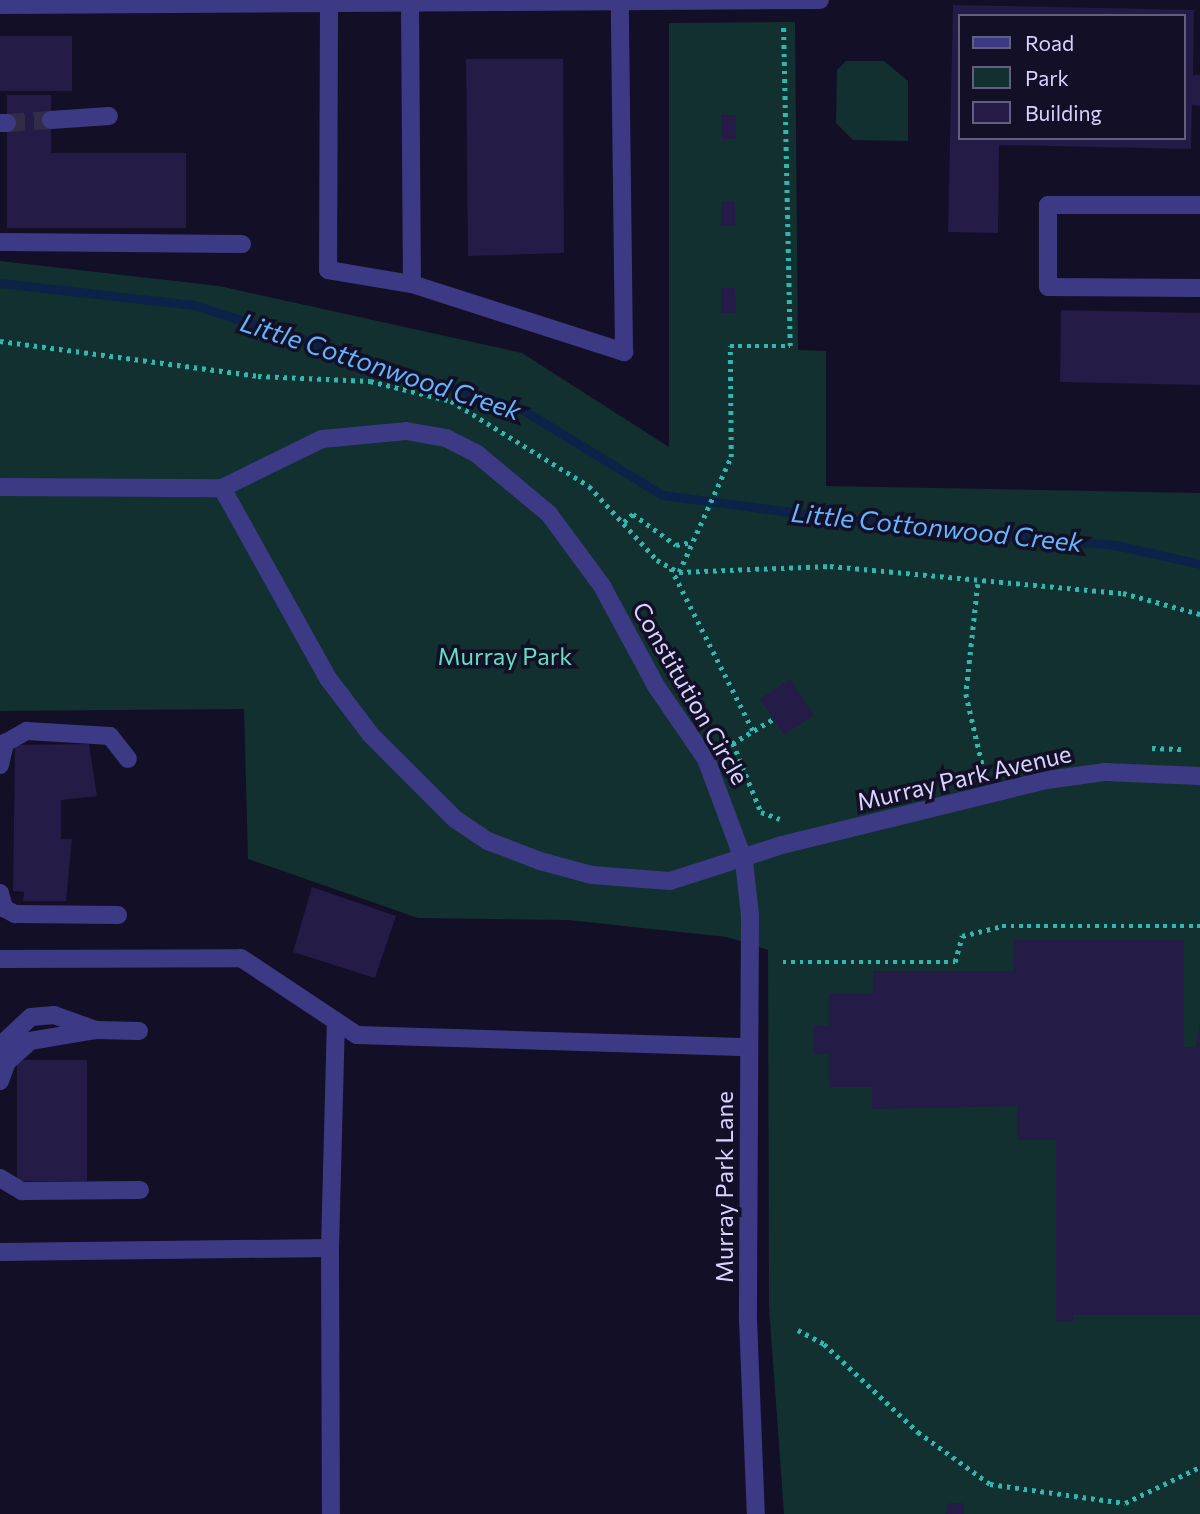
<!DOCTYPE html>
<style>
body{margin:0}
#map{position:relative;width:1200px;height:1514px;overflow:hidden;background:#130f26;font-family:Commissioner,sans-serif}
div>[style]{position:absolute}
.green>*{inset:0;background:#12302f}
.stream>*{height:9px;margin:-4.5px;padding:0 4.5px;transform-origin:4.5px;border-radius:4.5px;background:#0c2248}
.building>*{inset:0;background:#241b47}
.minor-tunnel>*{height:18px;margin-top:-9px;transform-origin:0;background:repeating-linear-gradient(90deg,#312d47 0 18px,transparent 0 27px)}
.path>*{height:4.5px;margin-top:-2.25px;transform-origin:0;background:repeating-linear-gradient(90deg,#2fb8b0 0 3.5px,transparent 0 8.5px)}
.minor>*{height:18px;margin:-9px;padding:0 9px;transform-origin:9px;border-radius:9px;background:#3d3a85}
span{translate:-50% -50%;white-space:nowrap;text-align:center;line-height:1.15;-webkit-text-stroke:7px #130f26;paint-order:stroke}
.park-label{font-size:24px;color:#5fe0c0}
.street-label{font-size:24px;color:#d9d4ff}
.water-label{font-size:26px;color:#62b6ff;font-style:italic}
.legend{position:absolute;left:958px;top:14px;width:228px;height:126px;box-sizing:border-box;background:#130f26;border:2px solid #625e7d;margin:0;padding:9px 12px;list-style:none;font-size:21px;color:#d9d4ff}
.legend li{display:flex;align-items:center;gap:14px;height:35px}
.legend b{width:35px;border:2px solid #625e7d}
</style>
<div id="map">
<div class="green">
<div style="clip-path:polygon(795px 22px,798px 350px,826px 351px,826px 486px,1200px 493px,1200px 1514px,784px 1514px,769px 1307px,768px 950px,727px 937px,568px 920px,418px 918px,248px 859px,244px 709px,0 711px,0 261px,219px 286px,522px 353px,669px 447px,669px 23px)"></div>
<div style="clip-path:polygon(846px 61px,884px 61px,908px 81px,908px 141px,853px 140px,836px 123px,837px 70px)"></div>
</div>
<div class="stream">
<div style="left:0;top:283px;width:195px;rotate:6.5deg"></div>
<div style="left:194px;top:305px;width:345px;rotate:17.7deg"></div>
<div style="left:523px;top:410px;width:163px;rotate:31.4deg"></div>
<div style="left:662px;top:495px;width:260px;rotate:7.5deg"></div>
<div style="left:920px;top:529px;width:196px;rotate:4.7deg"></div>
<div style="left:1115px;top:545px;width:87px;rotate:12.6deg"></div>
</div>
<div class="building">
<div style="clip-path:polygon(evenodd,953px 5px,1194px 10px,1193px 75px,1200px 75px,1200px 106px,1192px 105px,1191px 149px,999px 145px,998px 233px,948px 232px,953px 5px,960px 16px,1184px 16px,1184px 138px,960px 138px,960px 16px)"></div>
<div style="clip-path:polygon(0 36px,72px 36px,72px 91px,0 91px)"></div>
<div style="clip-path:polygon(466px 59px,563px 59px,564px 253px,468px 256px)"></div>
<div style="clip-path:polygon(7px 95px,51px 95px,51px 153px,186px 153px,186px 228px,7px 228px)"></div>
<div style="clip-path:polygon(721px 115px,736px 115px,736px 139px,722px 139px)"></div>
<div style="clip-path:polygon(721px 202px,735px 202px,735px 226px,721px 226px)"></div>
<div style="clip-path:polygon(721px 288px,735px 288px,736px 313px,721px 313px)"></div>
<div style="clip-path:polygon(1061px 310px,1200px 313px,1200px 385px,1060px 382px)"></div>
<div style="clip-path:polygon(790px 679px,814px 715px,784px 735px,760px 699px)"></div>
<div style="clip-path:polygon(89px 744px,97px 796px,61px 800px,61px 839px,72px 839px,66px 901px,23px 901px,24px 892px,13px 891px,15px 745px)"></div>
<div style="clip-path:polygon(312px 887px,396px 916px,375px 978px,293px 952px)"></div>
<div style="clip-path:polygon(1014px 940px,1184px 940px,1184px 1047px,1196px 1047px,1200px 1022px,1200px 1315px,1073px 1315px,1073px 1322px,1056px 1322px,1056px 1140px,1017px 1140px,1017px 1106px,872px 1109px,872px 1087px,829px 1087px,829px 1054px,814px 1054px,814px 1026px,829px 1026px,829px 994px,873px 994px,873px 971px,1014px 971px)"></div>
<div style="clip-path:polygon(17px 1060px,87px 1060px,87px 1181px,17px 1181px)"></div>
<div style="clip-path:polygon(948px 1503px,964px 1503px,964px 1514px,946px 1514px)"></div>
</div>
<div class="minor-tunnel">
<div style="left:7px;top:123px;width:44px;rotate:-3.9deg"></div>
</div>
<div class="path">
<div style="left:0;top:341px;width:260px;rotate:7.7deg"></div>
<div style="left:258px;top:376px;width:112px;rotate:2.6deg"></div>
<div style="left:370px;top:381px;width:83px;rotate:13.9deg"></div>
<div style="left:451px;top:401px;width:162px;rotate:31.6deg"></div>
<div style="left:589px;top:486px;width:100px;rotate:47.4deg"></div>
<div style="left:657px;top:560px;width:25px;rotate:29deg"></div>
<div style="left:679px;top:572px;width:151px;rotate:-2.3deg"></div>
<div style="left:830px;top:566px;width:294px;rotate:5.3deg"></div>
<div style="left:1123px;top:593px;width:80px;rotate:15.3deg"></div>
<div style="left:624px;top:522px;width:12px;rotate:-42deg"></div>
<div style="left:633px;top:514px;width:53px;rotate:35.8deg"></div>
<div style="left:676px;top:545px;width:16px;rotate:-11deg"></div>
<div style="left:671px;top:568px;width:182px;rotate:63.2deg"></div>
<div style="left:679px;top:572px;width:126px;rotate:-65.7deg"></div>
<div style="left:731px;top:457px;width:111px;rotate:-90.5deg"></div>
<div style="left:730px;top:346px;width:60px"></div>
<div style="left:790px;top:346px;width:323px;rotate:-91.2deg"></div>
<div style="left:978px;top:584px;width:111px;rotate:96.2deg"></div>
<div style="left:966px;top:694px;width:80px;rotate:77deg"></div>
<div style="left:733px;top:743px;width:74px;rotate:67.9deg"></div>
<div style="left:761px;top:812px;width:20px;rotate:20deg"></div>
<div style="left:725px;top:748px;width:56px;rotate:-31.1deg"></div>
<div style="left:1152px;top:748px;width:33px;rotate:2deg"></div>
<div style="left:783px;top:962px;width:172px"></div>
<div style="left:955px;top:962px;width:27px;rotate:-75deg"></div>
<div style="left:962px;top:936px;width:41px;rotate:-14deg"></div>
<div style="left:1002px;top:926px;width:198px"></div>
<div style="left:798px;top:1330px;width:30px;rotate:28deg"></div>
<div style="left:824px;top:1344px;width:129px;rotate:43.1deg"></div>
<div style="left:918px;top:1432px;width:89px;rotate:35.8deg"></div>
<div style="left:990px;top:1484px;width:136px;rotate:8deg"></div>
<div style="left:1125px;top:1503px;width:83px;rotate:-25.6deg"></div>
</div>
<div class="minor">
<div style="left:0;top:5px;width:820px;rotate:-0.35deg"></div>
<div style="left:329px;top:5px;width:265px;rotate:90.2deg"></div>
<div style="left:328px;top:270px;width:85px;rotate:9.5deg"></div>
<div style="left:412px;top:284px;width:223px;rotate:17.8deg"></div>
<div style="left:624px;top:352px;width:347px;rotate:-90.7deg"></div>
<div style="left:410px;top:5px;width:279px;rotate:89.6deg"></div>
<div style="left:51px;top:120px;width:58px;rotate:-3.9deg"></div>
<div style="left:0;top:123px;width:7px"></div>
<div style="left:1200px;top:205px;width:152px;rotate:180deg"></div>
<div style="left:1048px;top:205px;width:82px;rotate:90deg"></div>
<div style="left:1048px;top:287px;width:152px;rotate:0.4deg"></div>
<div style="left:0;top:242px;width:242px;rotate:0.5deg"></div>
<div style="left:0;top:487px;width:222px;rotate:0.3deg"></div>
<div style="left:222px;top:488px;width:111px;rotate:-26.1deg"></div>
<div style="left:322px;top:439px;width:84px;rotate:-5.4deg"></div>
<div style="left:406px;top:431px;width:41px;rotate:9.9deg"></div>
<div style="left:446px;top:438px;width:35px;rotate:27deg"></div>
<div style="left:477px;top:454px;width:94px;rotate:39.8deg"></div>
<div style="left:549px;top:514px;width:89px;rotate:53.6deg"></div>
<div style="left:602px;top:586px;width:114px;rotate:61.6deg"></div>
<div style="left:656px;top:686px;width:88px;rotate:55.6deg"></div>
<div style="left:706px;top:759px;width:109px;rotate:69.6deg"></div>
<div style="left:744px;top:861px;width:54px;rotate:83.7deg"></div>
<div style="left:750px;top:915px;width:404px;rotate:90.3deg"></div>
<div style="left:748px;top:1319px;width:195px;rotate:87.7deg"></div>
<div style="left:222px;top:488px;width:216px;rotate:60.9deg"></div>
<div style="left:327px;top:677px;width:73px;rotate:52.8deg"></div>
<div style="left:371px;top:735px;width:119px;rotate:45deg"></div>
<div style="left:455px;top:819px;width:40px;rotate:34deg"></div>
<div style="left:488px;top:841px;width:56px;rotate:21deg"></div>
<div style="left:540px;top:861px;width:54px;rotate:15.1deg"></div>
<div style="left:592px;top:875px;width:78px;rotate:4.4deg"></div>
<div style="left:670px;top:881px;width:118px;rotate:-17.8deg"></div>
<div style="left:782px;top:845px;width:273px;rotate:-13.8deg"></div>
<div style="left:1047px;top:780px;width:59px;rotate:-7.9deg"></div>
<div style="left:1105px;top:772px;width:95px;rotate:2.4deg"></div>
<div style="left:0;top:765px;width:23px;rotate:-77deg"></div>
<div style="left:5px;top:743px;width:25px;rotate:-29deg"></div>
<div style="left:27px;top:731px;width:83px;rotate:3.4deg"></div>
<div style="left:110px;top:736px;width:29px;rotate:52deg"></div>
<div style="left:0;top:893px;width:16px;rotate:75deg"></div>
<div style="left:4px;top:908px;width:13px;rotate:29deg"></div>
<div style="left:15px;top:914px;width:103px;rotate:0.6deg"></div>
<div style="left:0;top:959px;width:241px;rotate:-0.2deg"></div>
<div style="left:241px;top:958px;width:139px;rotate:33.6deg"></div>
<div style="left:357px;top:1035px;width:392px;rotate:1.8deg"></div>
<div style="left:0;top:1060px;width:17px;rotate:-80deg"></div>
<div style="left:3px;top:1043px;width:38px;rotate:-43deg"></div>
<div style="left:31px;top:1017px;width:23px;rotate:-5deg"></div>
<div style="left:54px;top:1015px;width:45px;rotate:19.7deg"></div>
<div style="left:96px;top:1030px;width:43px;rotate:1.3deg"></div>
<div style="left:0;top:1081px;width:20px;rotate:-70deg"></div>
<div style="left:7px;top:1062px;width:31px;rotate:-42deg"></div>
<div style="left:30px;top:1041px;width:67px;rotate:-9.5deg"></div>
<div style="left:0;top:1178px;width:26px;rotate:31deg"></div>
<div style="left:22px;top:1191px;width:118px;rotate:-0.5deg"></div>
<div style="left:330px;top:1248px;width:266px;rotate:89.8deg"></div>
<div style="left:0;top:1252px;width:330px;rotate:-0.7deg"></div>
<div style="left:330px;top:1248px;width:227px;rotate:-88.5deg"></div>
</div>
<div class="park-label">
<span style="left:505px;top:656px">Murray Park</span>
</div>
<div class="street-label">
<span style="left:691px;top:693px;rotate:60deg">Constitution Circle</span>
<span style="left:964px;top:777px;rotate:-13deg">Murray Park Avenue</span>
<span style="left:724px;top:1187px;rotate:-90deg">Murray Park Lane</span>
</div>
<div class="water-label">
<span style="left:381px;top:366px;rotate:18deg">Little Cottonwood Creek</span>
<span style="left:937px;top:527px;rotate:6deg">Little Cottonwood Creek</span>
</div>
<ul class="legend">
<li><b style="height:9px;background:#3d3a85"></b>Road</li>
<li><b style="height:19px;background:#12302f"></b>Park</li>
<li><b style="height:19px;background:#241b47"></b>Building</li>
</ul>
</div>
